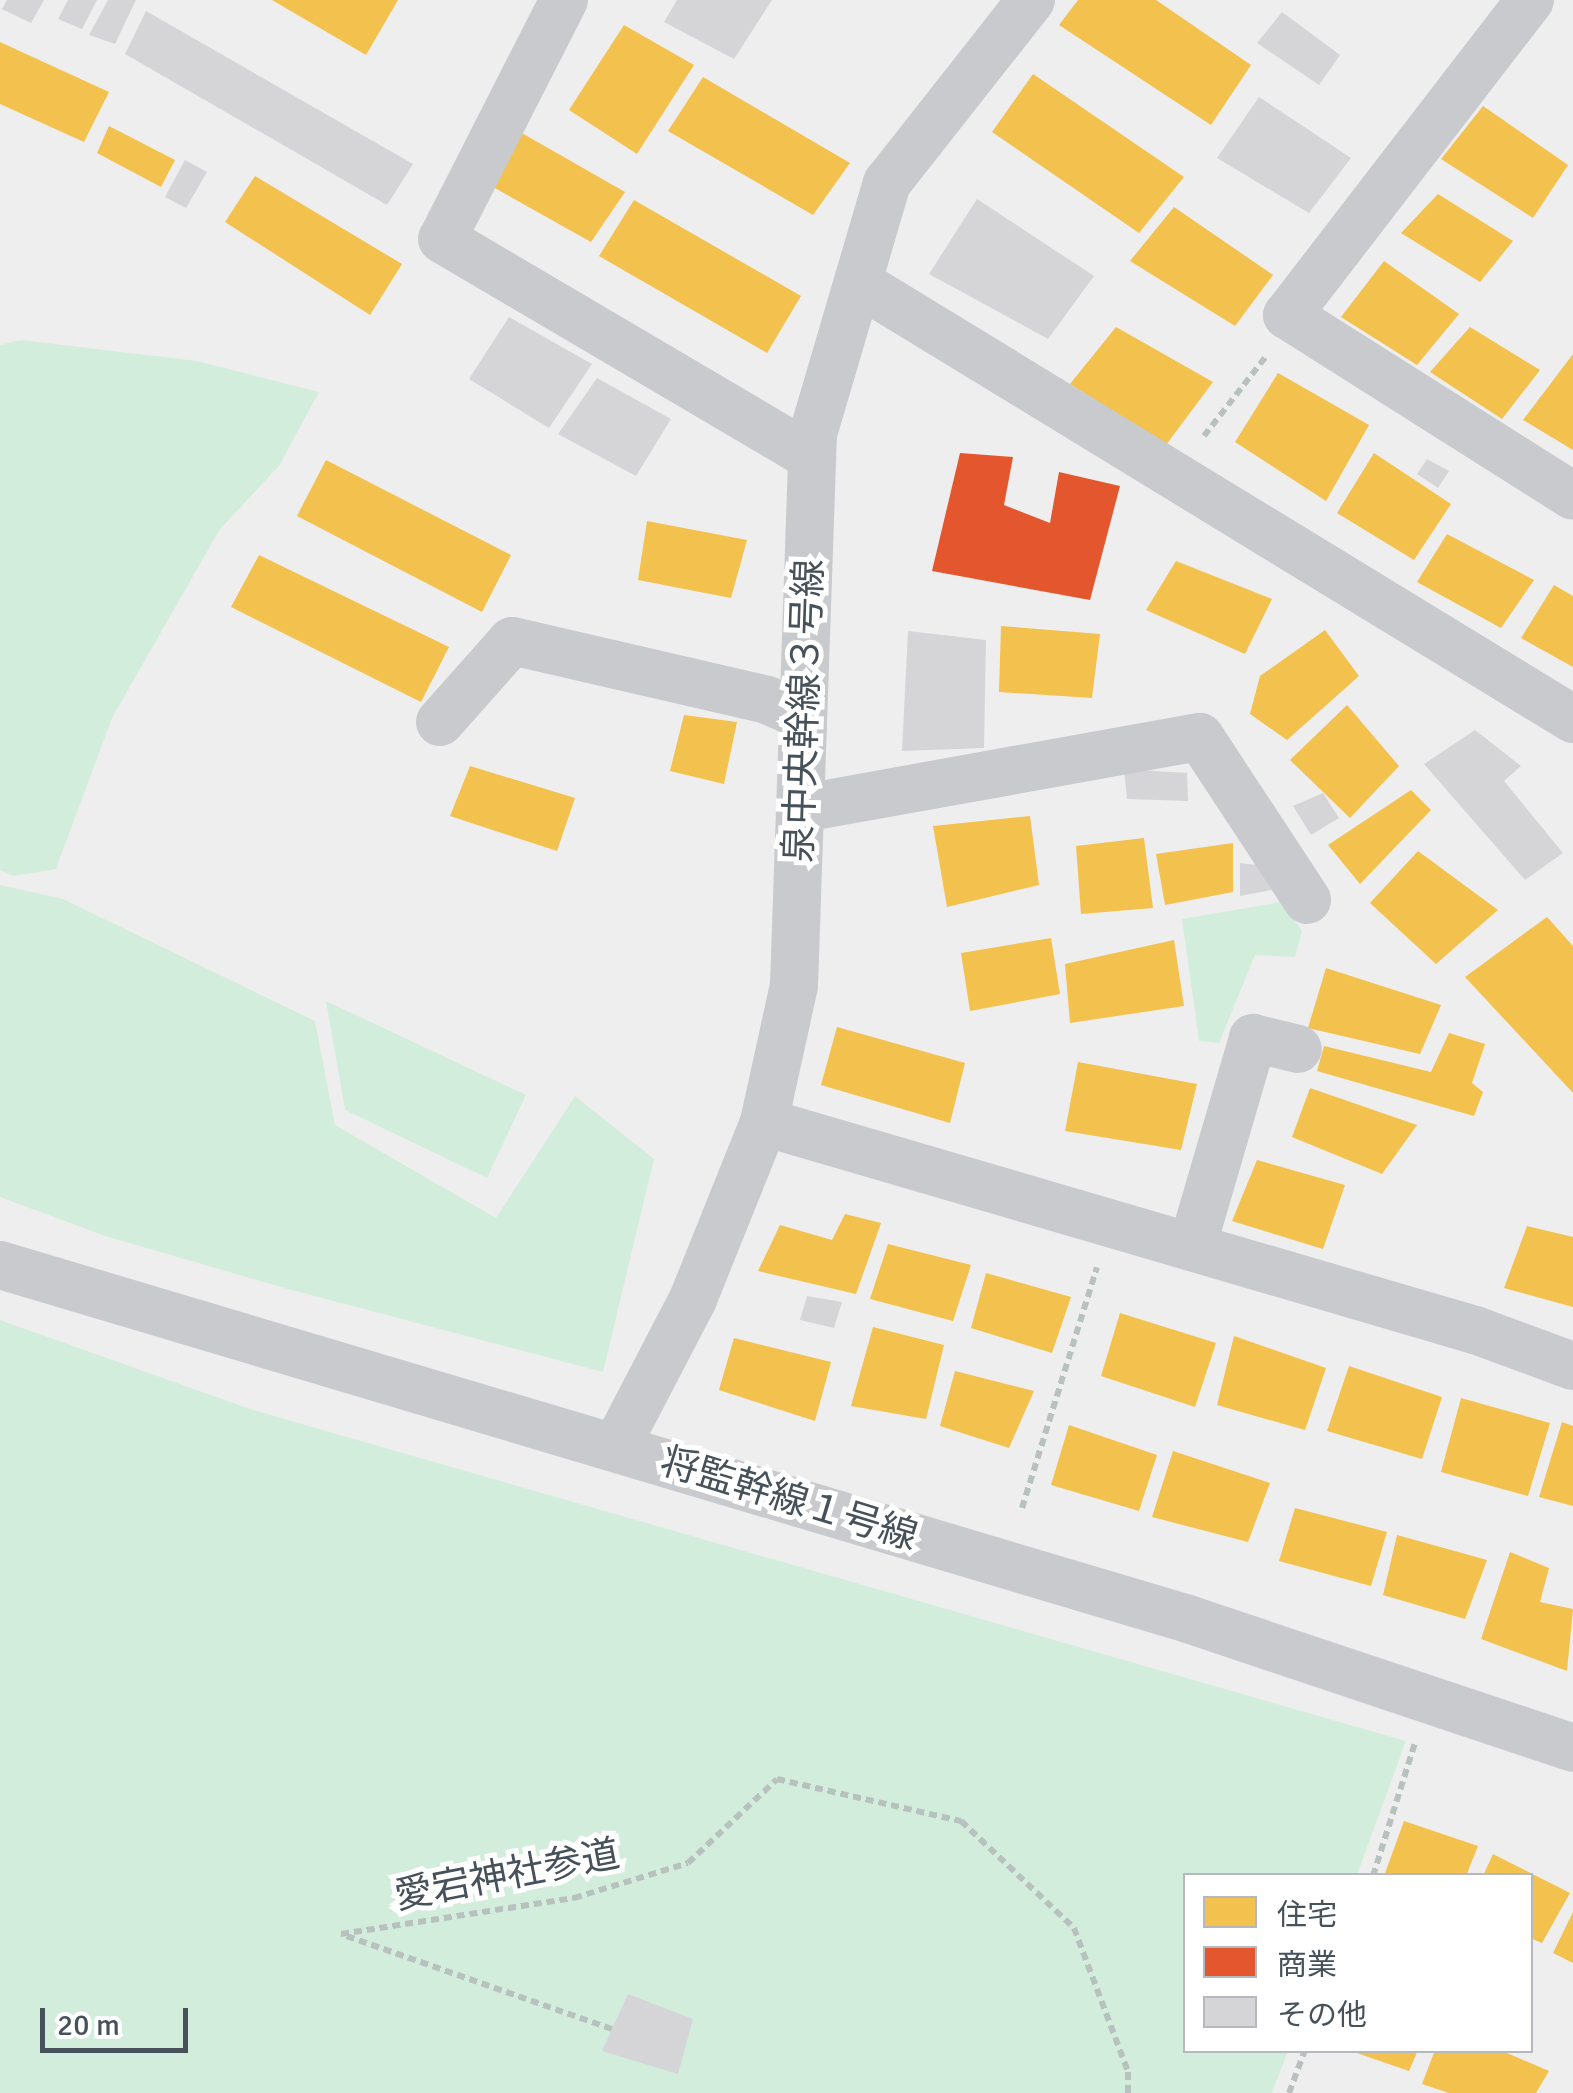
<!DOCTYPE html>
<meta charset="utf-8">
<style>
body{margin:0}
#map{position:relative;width:1573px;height:2093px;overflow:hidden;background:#efeeee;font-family:Signika,"Noto Sans JP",sans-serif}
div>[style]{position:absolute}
.green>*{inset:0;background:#d3eddc}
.homes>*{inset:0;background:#f2c14e}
.shops>*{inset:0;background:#e4572e}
.building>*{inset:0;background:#d5d5d7}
.path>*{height:6px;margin-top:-3px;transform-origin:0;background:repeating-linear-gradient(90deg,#b7c2be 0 8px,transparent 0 13px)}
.minor>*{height:48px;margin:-24px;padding:0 24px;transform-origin:24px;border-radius:24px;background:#c8cacd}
span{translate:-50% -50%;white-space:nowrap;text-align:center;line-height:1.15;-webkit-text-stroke:10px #fff;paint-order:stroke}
.street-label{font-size:38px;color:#46515a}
.legend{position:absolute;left:1183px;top:1873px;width:350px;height:180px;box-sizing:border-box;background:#fff;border:2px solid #b5b9bd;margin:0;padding:12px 18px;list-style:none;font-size:30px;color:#46515a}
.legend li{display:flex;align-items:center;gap:20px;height:50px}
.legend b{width:50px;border:2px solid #b5b9bd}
.scale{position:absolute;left:40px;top:2008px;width:148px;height:45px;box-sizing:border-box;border:5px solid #46515a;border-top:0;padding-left:12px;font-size:30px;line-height:35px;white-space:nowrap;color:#46515a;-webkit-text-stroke:8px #fff;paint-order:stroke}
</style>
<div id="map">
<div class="green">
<div style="clip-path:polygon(21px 340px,197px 361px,319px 392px,279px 466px,220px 529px,112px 718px,56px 869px,13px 876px,0 870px,0 345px)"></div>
<div style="clip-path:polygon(0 885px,63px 899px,315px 1021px,335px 1125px,496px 1218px,575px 1096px,654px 1159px,603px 1372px,288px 1289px,105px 1236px,0 1197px)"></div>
<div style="clip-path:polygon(1281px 902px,1302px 931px,1295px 957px,1255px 955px,1219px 1043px,1199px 1041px,1182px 919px)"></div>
<div style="clip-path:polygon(326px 1001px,526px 1095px,487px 1178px,345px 1110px)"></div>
<div style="clip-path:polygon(0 1320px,253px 1410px,1406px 1741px,1357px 1875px,1186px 1876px,1186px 2050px,1288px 2051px,1272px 2093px,0 2093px)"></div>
</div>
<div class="homes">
<div style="clip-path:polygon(272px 0,398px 0,366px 55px)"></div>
<div style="clip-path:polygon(1078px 0,1156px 0,1251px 65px,1211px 125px,1059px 25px)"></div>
<div style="clip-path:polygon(624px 25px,694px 65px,637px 154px,569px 110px)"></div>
<div style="clip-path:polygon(0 42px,109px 92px,84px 142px,0 104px)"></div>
<div style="clip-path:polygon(1033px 74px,1184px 177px,1139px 233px,992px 132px)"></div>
<div style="clip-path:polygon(703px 77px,850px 163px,813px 215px,668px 131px)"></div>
<div style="clip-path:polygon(1483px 106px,1568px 165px,1533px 218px,1441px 159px)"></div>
<div style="clip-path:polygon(109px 126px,175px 160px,161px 187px,97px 153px)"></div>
<div style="clip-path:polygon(520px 132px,625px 192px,591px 242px,493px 187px)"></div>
<div style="clip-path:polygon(255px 176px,402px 264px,370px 315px,225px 222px)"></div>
<div style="clip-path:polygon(1438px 194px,1513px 241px,1480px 282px,1401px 233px)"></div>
<div style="clip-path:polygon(634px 200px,801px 296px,767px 353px,599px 256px)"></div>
<div style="clip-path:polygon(1174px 207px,1273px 275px,1235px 326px,1130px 261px)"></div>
<div style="clip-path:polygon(1384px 261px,1459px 314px,1417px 365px,1341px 317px)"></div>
<div style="clip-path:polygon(1116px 327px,1213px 382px,1166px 445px,1070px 384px)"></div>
<div style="clip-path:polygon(1470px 327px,1540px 370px,1502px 419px,1430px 372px)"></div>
<div style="clip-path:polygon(1573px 354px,1573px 450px,1523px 420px)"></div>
<div style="clip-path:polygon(1278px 373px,1369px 425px,1326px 501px,1235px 442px)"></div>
<div style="clip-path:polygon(1374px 453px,1451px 504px,1414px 560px,1337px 513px)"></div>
<div style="clip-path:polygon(326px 460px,511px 555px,482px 612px,297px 516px)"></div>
<div style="clip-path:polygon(647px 521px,747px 540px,731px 598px,638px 580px)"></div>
<div style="clip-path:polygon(1447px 534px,1534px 580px,1501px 628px,1417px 582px)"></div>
<div style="clip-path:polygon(259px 555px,449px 647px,421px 702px,231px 607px)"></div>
<div style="clip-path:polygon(1176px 561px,1272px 599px,1245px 654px,1146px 610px)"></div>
<div style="clip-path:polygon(1554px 585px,1573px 596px,1573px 667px,1521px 638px)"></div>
<div style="clip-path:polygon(1001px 626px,1100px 634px,1092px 698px,999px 692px)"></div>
<div style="clip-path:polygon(1325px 630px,1359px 676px,1287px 740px,1250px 714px,1260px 676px)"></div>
<div style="clip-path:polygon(1347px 705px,1399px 766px,1350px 818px,1290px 760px)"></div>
<div style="clip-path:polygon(684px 715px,737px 722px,724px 784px,670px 771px)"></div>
<div style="clip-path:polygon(470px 766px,575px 798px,557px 851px,450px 816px)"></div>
<div style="clip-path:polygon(1411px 790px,1431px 810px,1360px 884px,1328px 845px)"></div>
<div style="clip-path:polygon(1030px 816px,1039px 885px,947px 907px,933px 826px)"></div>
<div style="clip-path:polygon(1144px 838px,1153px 908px,1081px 914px,1076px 846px)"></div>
<div style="clip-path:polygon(1233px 843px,1233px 892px,1165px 905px,1156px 854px)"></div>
<div style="clip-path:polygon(1418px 851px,1498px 910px,1436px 964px,1370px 903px)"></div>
<div style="clip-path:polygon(1547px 917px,1573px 946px,1573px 1093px,1465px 977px)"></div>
<div style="clip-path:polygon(1051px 938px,1060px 994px,970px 1011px,961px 953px)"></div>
<div style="clip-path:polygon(1174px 940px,1184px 1006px,1070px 1023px,1065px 964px)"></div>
<div style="clip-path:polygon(1326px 968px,1441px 1005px,1420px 1054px,1308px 1028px)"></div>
<div style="clip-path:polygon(837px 1027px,965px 1063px,950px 1123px,821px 1085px)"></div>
<div style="clip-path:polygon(1449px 1033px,1485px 1044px,1472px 1083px,1483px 1092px,1474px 1116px,1317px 1071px,1324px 1046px,1431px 1072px)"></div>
<div style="clip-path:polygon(1078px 1062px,1197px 1084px,1181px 1150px,1065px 1131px)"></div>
<div style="clip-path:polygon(1310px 1088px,1417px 1125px,1382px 1174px,1292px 1137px)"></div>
<div style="clip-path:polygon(1257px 1160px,1345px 1185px,1323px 1249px,1232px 1221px)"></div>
<div style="clip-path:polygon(845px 1214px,881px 1223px,856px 1294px,758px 1271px,780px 1225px,832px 1240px)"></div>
<div style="clip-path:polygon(1527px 1226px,1573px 1237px,1573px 1307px,1504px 1288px)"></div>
<div style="clip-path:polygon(888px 1244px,971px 1265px,953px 1321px,870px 1299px)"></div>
<div style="clip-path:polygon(986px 1273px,1071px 1297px,1052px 1353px,971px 1328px)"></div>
<div style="clip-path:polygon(1120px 1313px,1216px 1343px,1195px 1407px,1101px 1376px)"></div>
<div style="clip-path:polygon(873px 1327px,944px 1345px,926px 1419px,851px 1406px)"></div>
<div style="clip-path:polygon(1234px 1336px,1326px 1368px,1305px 1430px,1217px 1405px)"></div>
<div style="clip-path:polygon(734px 1338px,831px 1362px,815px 1421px,719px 1390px)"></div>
<div style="clip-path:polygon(1349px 1366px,1442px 1397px,1422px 1459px,1327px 1431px)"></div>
<div style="clip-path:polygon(955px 1371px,1034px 1391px,1009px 1448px,940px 1426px)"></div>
<div style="clip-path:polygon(1461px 1398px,1550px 1423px,1528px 1496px,1441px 1472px)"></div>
<div style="clip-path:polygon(1562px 1422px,1573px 1426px,1573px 1506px,1539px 1497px)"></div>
<div style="clip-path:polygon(1069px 1425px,1157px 1455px,1139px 1511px,1051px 1485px)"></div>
<div style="clip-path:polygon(1173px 1451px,1270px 1483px,1248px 1542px,1152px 1517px)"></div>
<div style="clip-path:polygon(1295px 1508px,1387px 1532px,1371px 1586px,1279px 1561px)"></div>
<div style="clip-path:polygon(1397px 1535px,1487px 1560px,1465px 1619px,1383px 1595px)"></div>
<div style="clip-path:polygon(1510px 1552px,1549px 1568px,1540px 1602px,1573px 1609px,1567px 1671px,1481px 1639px)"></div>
<div style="clip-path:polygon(1404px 1821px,1478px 1846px,1466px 1876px,1384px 1876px)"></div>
<div style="clip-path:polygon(1493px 1854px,1570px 1893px,1542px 1943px,1530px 1938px,1530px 1876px,1483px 1876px)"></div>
<div style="clip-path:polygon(1573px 1912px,1573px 1963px,1553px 1953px)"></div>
<div style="clip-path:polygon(1348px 2050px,1418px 2050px,1409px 2071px)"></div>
<div style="clip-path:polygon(1435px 2050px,1500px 2050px,1549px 2071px,1536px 2093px,1449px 2093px,1422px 2084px)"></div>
</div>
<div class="shops">
<div style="clip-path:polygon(960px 453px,1013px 457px,1004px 505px,1050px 523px,1059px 472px,1120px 486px,1090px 600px,932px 571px)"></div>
</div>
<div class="building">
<div style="clip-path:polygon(7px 0,44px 0,31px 23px,2px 9px)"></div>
<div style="clip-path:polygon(68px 0,97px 0,82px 29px,58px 19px)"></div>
<div style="clip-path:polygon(108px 0,136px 0,115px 44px,89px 35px)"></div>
<div style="clip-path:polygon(677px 0,772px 0,734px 59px,664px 22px)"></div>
<div style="clip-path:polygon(146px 11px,413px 164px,387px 205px,125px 54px)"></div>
<div style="clip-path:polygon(1282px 12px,1340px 55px,1319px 85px,1257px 43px)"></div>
<div style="clip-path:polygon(1259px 97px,1351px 158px,1309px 213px,1217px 158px)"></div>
<div style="clip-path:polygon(185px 160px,207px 172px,186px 208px,165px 197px)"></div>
<div style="clip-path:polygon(977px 199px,1094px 276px,1048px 339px,929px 274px)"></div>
<div style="clip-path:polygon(509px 317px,592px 364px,549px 428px,469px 379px)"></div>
<div style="clip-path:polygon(597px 378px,671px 419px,636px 476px,558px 434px)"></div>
<div style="clip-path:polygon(1427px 459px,1449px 471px,1438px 488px,1417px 474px)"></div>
<div style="clip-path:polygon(908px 631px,986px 640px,984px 748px,902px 751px)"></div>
<div style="clip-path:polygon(1475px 730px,1521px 766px,1504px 781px,1563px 853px,1525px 880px,1424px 764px)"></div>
<div style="clip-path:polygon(1124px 769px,1187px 773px,1188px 801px,1127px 799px)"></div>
<div style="clip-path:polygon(1323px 793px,1339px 818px,1311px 835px,1293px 806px)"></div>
<div style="clip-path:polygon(1240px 863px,1265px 866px,1272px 890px,1240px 896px)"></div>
<div style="clip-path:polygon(807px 1296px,842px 1302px,834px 1328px,800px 1320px)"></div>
<div style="clip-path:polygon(628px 1994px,693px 2019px,678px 2074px,602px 2051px)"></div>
</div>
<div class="path">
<div style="left:1204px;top:436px;width:103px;rotate:-52.1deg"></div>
<div style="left:1022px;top:1508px;width:252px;rotate:-72.7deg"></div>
<div style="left:1373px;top:1876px;width:139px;rotate:-72.5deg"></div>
<div style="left:612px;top:2029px;width:287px;rotate:-160.7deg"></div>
<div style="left:341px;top:1934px;width:236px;rotate:-8.8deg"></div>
<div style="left:574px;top:1898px;width:119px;rotate:-17.1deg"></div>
<div style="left:688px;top:1863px;width:122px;rotate:-43.3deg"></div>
<div style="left:777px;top:1779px;width:189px;rotate:12.9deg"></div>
<div style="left:961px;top:1821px;width:156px;rotate:43.4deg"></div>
<div style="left:1074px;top:1928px;width:154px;rotate:69.4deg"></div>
<div style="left:1128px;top:2072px;width:21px;rotate:90deg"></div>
<div style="left:1289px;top:2093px;width:46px;rotate:-69.6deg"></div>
</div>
<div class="minor">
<div style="left:564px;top:0;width:268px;rotate:117deg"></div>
<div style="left:442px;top:239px;width:429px;rotate:30.5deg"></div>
<div style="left:1530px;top:0;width:398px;rotate:127.6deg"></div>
<div style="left:1287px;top:315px;width:338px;rotate:32.3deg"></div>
<div style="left:862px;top:285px;width:833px;rotate:31.4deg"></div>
<div style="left:440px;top:722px;width:108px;rotate:-48.4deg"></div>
<div style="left:512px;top:641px;width:262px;rotate:13deg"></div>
<div style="left:767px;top:700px;width:39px;rotate:24deg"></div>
<div style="left:804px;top:808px;width:402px;rotate:-10.2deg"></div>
<div style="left:1200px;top:737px;width:195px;rotate:56.7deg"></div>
<div style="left:764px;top:1122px;width:741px;rotate:16.31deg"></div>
<div style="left:1475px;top:1330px;width:104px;rotate:20.2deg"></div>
<div style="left:1192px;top:1247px;width:218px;rotate:-73.7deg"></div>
<div style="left:1253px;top:1038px;width:46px;rotate:13.7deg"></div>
<div style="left:0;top:1265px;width:1240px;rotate:16.59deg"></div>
<div style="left:1188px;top:1619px;width:406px;rotate:18.5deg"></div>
<div style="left:616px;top:1447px;width:167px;rotate:-62.5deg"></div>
<div style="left:693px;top:1299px;width:191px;rotate:-68.1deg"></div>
<div style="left:764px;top:1122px;width:140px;rotate:-77.6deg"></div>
<div style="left:794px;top:985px;width:551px;rotate:-88.03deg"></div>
<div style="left:813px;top:434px;width:262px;rotate:-73.6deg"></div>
<div style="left:887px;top:183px;width:233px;rotate:-51.8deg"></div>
</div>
<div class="street-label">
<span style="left:804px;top:711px;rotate:-88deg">泉中央幹線３号線</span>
<span style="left:789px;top:1499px;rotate:17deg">将監幹線１号線</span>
<span style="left:507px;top:1875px;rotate:-11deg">愛宕神社参道</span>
</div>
<ul class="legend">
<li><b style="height:28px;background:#f2c14e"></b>住宅</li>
<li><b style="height:28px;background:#e4572e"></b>商業</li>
<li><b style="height:28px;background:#d5d5d7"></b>その他</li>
</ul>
<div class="scale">20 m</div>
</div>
